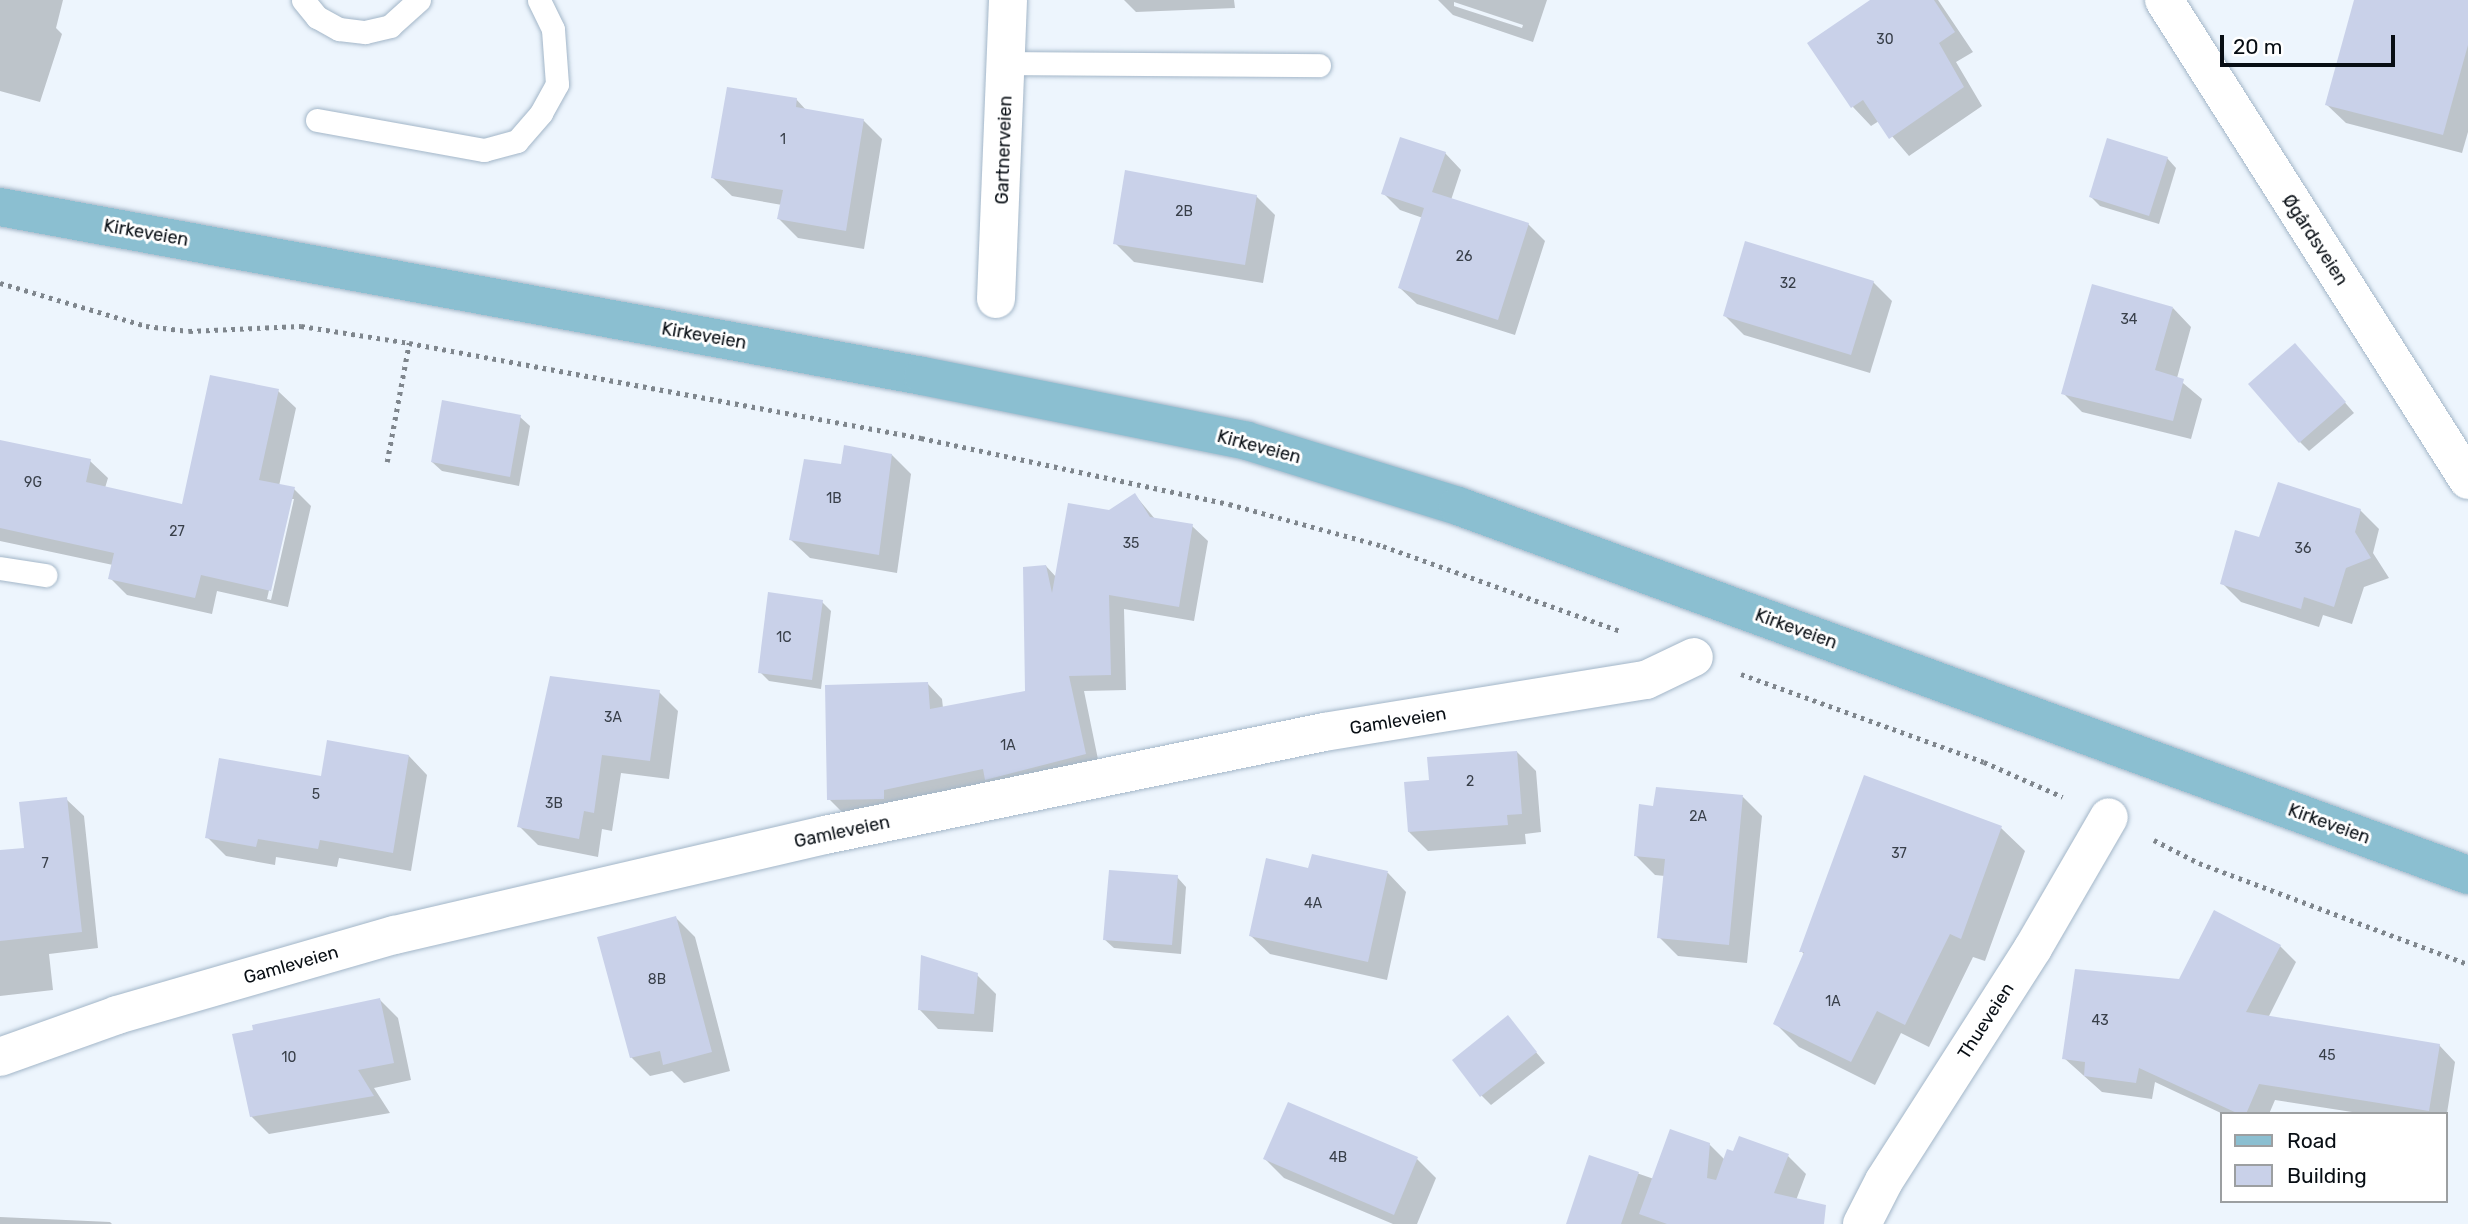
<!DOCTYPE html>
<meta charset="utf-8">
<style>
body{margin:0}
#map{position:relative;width:2468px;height:1224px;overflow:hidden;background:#edf5fd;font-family:Rubik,sans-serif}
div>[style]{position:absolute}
.shadow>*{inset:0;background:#0003}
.building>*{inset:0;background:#c9d1e9}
.path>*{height:4.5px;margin-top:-2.25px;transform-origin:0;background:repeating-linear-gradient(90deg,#7f868d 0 3.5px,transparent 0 8.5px)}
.roads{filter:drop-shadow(0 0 2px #a3b6c8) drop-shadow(0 0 2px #a3b6c8)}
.service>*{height:23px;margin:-11.5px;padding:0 11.5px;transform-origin:11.5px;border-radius:11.5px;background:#fff}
.minor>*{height:38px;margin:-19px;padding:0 19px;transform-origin:19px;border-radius:19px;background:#fff}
.primary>*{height:38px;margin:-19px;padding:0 19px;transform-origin:19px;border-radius:19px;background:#8bbfd1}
span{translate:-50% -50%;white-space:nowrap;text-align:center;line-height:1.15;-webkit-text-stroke:6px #fff;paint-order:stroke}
.number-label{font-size:14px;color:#383f49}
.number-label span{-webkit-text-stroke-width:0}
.street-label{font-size:18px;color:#080e14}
.legend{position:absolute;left:2220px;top:1112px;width:228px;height:91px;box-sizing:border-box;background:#fff;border:2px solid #9c9fa1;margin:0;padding:9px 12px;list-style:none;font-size:21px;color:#080e14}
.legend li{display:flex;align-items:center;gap:14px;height:35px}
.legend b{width:35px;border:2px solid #9c9fa1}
.scale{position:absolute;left:2220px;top:35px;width:175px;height:32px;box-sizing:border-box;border:4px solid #080e14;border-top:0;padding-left:9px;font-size:21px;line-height:24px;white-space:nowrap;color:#080e14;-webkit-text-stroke:5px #fff;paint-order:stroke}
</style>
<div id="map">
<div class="shadow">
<div style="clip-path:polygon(0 0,63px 0,56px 28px,62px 34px,40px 102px,0 91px)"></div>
<div style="clip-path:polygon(1124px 0,1234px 0,1235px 8px,1136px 12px)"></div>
<div style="clip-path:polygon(evenodd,1438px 0,1547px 0,1533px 42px,1453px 15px,1438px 0,1454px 2px,1523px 25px,1522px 28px,1454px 6px,1454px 2px)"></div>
<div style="clip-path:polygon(1873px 0,1938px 0,1973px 52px,1956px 62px,1982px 106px,1909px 156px,1879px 121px,1871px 126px,1853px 107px)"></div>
<div style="clip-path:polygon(2356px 0,2468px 0,2468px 132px,2462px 153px,2346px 123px,2327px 105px)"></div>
<div style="clip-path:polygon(796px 99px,807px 111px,863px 120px,882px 139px,864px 249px,798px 238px,779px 219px,782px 205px,732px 196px,713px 178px)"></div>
<div style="clip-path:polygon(1445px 153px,1461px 170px,1451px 200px,1528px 224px,1545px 241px,1515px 335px,1417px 304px,1400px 288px,1423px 218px,1400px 210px,1383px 193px)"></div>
<div style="clip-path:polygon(2167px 158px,2176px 168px,2159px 224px,2100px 206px,2091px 197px)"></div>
<div style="clip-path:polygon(1256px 196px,1275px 215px,1263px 283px,1134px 262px,1115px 243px)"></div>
<div style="clip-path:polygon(1873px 282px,1892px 301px,1870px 373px,1744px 335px,1725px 316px)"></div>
<div style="clip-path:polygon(2173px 308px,2191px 327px,2177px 378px,2202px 399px,2191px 439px,2082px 412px,2063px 393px)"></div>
<div style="clip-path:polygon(2304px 355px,2354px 413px,2309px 451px,2300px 442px)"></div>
<div style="clip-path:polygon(evenodd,278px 391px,296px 408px,279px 486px,294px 489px,311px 506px,288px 607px,217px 591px,212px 614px,127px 595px,110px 578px,113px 565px,0 541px,0 442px,90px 461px,108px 478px,105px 488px,183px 506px,278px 391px,290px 499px,294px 499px,271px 600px,267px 599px,290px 499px)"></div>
<div style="clip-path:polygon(520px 417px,530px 426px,519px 486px,442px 471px,432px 462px)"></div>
<div style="clip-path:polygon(892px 455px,911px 474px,897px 573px,810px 558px,791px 540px,842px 466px)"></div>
<div style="clip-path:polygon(1135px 495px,1155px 519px,1192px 526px,1208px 541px,1194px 621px,1124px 609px,1126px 690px,1084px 691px,1100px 769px,845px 815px,829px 799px,927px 683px,942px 699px,943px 708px,1027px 692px,1046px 566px,1057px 578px,1109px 512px)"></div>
<div style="clip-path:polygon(2360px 510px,2379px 529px,2373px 553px,2389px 578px,2364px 587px,2352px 624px,2323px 615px,2319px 627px,2241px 602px,2222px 583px,2260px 540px)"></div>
<div style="clip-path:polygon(822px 602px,831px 611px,821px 689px,769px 681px,760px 672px)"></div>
<div style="clip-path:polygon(659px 692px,678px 711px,669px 779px,621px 773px,612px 831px,602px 829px,598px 857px,538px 845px,519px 826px)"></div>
<div style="clip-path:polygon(1517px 752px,1536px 771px,1541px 832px,1525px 834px,1526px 844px,1428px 851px,1409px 832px,1431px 782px)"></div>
<div style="clip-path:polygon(409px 756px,427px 775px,411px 871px,339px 858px,337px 867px,276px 857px,275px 865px,226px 856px,207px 837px,322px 778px)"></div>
<div style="clip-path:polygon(1743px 797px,1762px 816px,1747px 963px,1678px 956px,1659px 937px,1665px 876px,1655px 875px,1636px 856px,1654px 808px)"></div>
<div style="clip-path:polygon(66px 799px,84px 816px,98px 948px,49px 954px,53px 990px,0 996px,0 852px,26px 849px)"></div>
<div style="clip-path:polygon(2001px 828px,2025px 851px,1985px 961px,1973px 957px,1929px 1047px,1901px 1033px,1875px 1085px,1799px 1047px,1775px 1023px,1805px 955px,1801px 951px)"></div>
<div style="clip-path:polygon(1309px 870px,1388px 873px,1406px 892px,1387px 980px,1270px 954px,1251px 936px)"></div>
<div style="clip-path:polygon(1177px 877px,1186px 887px,1181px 954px,1114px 948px,1104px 939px)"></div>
<div style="clip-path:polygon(676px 918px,695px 937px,730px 1071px,684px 1083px,672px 1071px,650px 1076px,631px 1057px)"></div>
<div style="clip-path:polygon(2280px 946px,2296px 962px,2268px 1018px,2439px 1045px,2455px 1062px,2445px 1126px,2445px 1114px,2365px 1114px,2275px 1100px,2269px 1114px,2223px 1114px,2155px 1082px,2152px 1099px,2102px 1092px,2064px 1058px,2180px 981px)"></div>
<div style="clip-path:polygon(977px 975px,996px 994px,993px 1032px,938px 1029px,920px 1010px)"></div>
<div style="clip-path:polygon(380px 1000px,398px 1018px,411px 1080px,374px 1088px,390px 1113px,269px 1134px,251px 1116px)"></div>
<div style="clip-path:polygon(1508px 1018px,1545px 1063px,1491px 1105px,1481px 1095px)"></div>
<div style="clip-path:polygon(1289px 1104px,1417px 1159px,1436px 1178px,1417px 1224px,1393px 1224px,1284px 1178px,1265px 1159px)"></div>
<div style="clip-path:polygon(1709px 1144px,1725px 1160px,1788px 1156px,1806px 1174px,1787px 1224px,1580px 1224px,1590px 1157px,1654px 1179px)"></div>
<div style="clip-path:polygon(0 1217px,110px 1222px,112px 1224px,0 1224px)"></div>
</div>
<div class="building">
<div style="clip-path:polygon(1870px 0,1934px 0,1955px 32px,1939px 43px,1964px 87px,1889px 139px,1863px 100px,1851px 108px,1807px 43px)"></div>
<div style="clip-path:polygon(2354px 0,2468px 0,2468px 45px,2443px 135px,2325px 105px)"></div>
<div style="clip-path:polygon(727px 87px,797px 98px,796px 107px,864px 119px,846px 231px,777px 219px,783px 190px,711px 178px)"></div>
<div style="clip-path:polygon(1400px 137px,1446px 152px,1432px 192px,1529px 223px,1498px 320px,1398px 288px,1424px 208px,1381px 194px)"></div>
<div style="clip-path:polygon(2107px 138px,2168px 157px,2149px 216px,2089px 197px)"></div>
<div style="clip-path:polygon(1125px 170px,1257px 195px,1245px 265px,1113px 244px)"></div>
<div style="clip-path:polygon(1745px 241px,1874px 281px,1851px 355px,1723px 316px)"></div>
<div style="clip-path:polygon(2092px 284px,2173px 307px,2155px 370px,2184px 379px,2173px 421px,2061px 394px)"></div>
<div style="clip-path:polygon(2295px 343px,2346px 402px,2299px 443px,2248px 384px)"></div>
<div style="clip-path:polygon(210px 375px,279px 389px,259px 480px,295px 487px,271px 591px,201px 575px,195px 598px,108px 579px,114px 553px,0 528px,0 440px,91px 459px,86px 482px,182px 504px)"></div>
<div style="clip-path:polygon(442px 400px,521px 415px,510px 477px,431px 462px)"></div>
<div style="clip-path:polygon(844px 445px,892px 454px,879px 555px,789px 540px,804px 459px,841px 464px)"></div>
<div style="clip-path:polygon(2278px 482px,2361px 509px,2355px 532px,2371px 558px,2346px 568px,2334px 607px,2304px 597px,2301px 609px,2220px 584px,2235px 530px,2259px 537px)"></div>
<div style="clip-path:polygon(1135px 493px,1150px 517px,1193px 524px,1179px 607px,1109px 595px,1111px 675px,1069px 676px,1086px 754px,985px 780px,983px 769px,884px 790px,884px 799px,827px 800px,825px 685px,928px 682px,930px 709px,1025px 691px,1023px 567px,1046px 565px,1052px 593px,1068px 503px,1109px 510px)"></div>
<div style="clip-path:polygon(768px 592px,823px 600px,812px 680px,758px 673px)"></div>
<div style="clip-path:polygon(550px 676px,660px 690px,650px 761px,602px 755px,594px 813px,584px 811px,579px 839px,517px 827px)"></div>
<div style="clip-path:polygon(327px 740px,409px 755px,393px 853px,320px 840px,318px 849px,258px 839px,256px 847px,205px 838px,219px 758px,321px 776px)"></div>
<div style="clip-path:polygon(1517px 751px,1522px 814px,1507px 815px,1508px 825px,1408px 832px,1404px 782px,1429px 780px,1427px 757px)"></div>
<div style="clip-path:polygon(1864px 775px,2002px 826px,1961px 939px,1950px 934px,1905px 1025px,1877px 1011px,1851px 1062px,1773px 1024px,1804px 952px,1799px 952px)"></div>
<div style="clip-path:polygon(1656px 787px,1743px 795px,1729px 945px,1657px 938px,1665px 859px,1634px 856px,1639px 804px,1653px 806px)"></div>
<div style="clip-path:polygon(67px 797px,82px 932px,0 941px,0 850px,24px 848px,19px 802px)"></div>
<div style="clip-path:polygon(1312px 854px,1388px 871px,1368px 962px,1249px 936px,1266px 858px,1308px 868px)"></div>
<div style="clip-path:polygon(1109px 870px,1178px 875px,1172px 945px,1103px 940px)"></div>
<div style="clip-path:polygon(2214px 910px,2281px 945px,2246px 1012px,2440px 1044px,2429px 1111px,2259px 1084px,2246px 1114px,2239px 1114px,2139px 1068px,2136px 1083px,2084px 1076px,2085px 1062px,2062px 1059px,2075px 969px,2179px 979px)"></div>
<div style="clip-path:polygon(676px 916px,712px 1052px,663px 1065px,660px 1051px,630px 1058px,597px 937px)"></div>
<div style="clip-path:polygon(921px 955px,978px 973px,974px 1014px,918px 1010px)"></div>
<div style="clip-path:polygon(380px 998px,394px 1063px,358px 1070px,374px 1096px,250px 1117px,232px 1034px,253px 1030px,252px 1025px)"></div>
<div style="clip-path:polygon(1508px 1015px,1537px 1052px,1480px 1097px,1452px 1060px)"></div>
<div style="clip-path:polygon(1288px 1102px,1418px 1157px,1394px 1215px,1263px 1159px)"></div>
<div style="clip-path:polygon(1670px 1129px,1710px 1143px,1707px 1178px,1716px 1180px,1727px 1149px,1733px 1151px,1739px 1136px,1789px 1154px,1774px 1193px,1826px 1205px,1824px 1224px,1667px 1224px,1639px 1214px)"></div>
<div style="clip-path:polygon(1589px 1155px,1639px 1172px,1621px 1224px,1566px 1224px)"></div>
</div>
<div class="path">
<div style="left:0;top:283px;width:152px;rotate:16.4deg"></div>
<div style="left:146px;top:326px;width:43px;rotate:6.6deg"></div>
<div style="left:189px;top:331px;width:112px;rotate:-2.6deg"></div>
<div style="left:301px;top:326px;width:109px;rotate:8.9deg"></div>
<div style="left:409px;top:343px;width:521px;rotate:10.51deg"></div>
<div style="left:921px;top:438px;width:315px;rotate:12.1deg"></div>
<div style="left:1229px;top:504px;width:160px;rotate:15.3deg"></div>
<div style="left:1383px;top:546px;width:253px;rotate:19.7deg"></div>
<div style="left:387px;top:462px;width:121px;rotate:-79.5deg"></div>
<div style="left:1741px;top:674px;width:258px;rotate:19.9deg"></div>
<div style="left:1984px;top:762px;width:86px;rotate:23.9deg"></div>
<div style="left:2154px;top:840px;width:51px;rotate:27.1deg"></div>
<div style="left:2199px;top:863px;width:287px;rotate:20.6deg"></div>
</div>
<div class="roads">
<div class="service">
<div style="left:303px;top:0;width:22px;rotate:51deg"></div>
<div style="left:317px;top:17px;width:25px;rotate:29deg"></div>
<div style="left:339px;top:29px;width:26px;rotate:7deg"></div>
<div style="left:365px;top:32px;width:26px;rotate:-13deg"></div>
<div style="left:390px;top:26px;width:39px;rotate:-42deg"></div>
<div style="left:1006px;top:63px;width:313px;rotate:0.4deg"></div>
<div style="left:317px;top:120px;width:170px;rotate:10.2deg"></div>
<div style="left:484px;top:150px;width:34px;rotate:-15deg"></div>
<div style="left:517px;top:141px;width:37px;rotate:-49deg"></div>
<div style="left:541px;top:113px;width:33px;rotate:-61deg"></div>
<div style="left:557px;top:84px;width:55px;rotate:-94.2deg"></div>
<div style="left:553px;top:29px;width:32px;rotate:-116deg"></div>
<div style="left:0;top:568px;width:46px;rotate:8.8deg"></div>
</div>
<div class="minor">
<div style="left:2164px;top:0;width:568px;rotate:57.65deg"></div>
<div style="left:996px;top:299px;width:299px;rotate:-87.7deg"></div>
<div style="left:0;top:1057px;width:124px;rotate:-19.7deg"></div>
<div style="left:117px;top:1015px;width:289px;rotate:-16.1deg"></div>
<div style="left:395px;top:935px;width:441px;rotate:-13.1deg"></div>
<div style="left:825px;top:835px;width:510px;rotate:-11.66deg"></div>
<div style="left:1324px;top:732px;width:326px;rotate:-9.2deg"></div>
<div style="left:1646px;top:680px;width:53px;rotate:-25.6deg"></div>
<div style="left:1862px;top:1224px;width:48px;rotate:-62.9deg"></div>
<div style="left:1884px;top:1181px;width:277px;rotate:-57.4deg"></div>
<div style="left:2033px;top:948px;width:151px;rotate:-59.9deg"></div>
</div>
<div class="primary">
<div style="left:0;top:207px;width:938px;rotate:10.38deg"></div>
<div style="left:923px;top:376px;width:330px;rotate:11.3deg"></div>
<div style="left:1247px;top:441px;width:221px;rotate:17.1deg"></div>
<div style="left:1458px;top:506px;width:1075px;rotate:20.07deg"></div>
</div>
</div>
<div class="number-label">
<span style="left:1885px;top:40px">30</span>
<span style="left:783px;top:140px">1</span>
<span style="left:1184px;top:212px">2B</span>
<span style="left:1464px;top:257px">26</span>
<span style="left:1788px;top:284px">32</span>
<span style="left:2129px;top:320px">34</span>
<span style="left:33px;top:483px">9G</span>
<span style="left:834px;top:499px">1B</span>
<span style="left:177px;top:532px">27</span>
<span style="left:1131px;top:544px">35</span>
<span style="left:2303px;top:549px">36</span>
<span style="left:784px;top:638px">1C</span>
<span style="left:613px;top:718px">3A</span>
<span style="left:1008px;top:746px">1A</span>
<span style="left:1470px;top:782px">2</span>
<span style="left:316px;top:795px">5</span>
<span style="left:554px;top:804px">3B</span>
<span style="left:1698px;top:817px">2A</span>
<span style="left:1899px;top:854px">37</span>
<span style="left:45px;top:864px">7</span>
<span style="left:1313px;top:904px">4A</span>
<span style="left:657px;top:980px">8B</span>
<span style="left:1833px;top:1002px">1A</span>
<span style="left:2100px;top:1021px">43</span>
<span style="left:2327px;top:1056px">45</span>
<span style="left:289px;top:1058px">10</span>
<span style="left:1338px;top:1158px">4B</span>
</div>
<div class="street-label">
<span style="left:1004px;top:150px;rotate:-88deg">Gartnerveien</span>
<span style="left:146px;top:233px;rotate:10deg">Kirkeveien</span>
<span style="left:2315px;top:240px;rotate:57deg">Øgårdsveien</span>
<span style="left:704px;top:336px;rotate:10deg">Kirkeveien</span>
<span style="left:1259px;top:447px;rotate:15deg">Kirkeveien</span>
<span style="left:1796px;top:629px;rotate:20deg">Kirkeveien</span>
<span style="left:1398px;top:721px;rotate:-9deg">Gamleveien</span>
<span style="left:2329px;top:824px;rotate:20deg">Kirkeveien</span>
<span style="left:842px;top:832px;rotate:-12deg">Gamleveien</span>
<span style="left:291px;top:965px;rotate:-16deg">Gamleveien</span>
<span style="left:1986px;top:1021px;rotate:-57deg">Thueveien</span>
</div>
<ul class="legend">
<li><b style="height:9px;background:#8bbfd1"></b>Road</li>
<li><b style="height:19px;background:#c9d1e9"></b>Building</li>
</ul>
<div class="scale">20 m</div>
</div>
